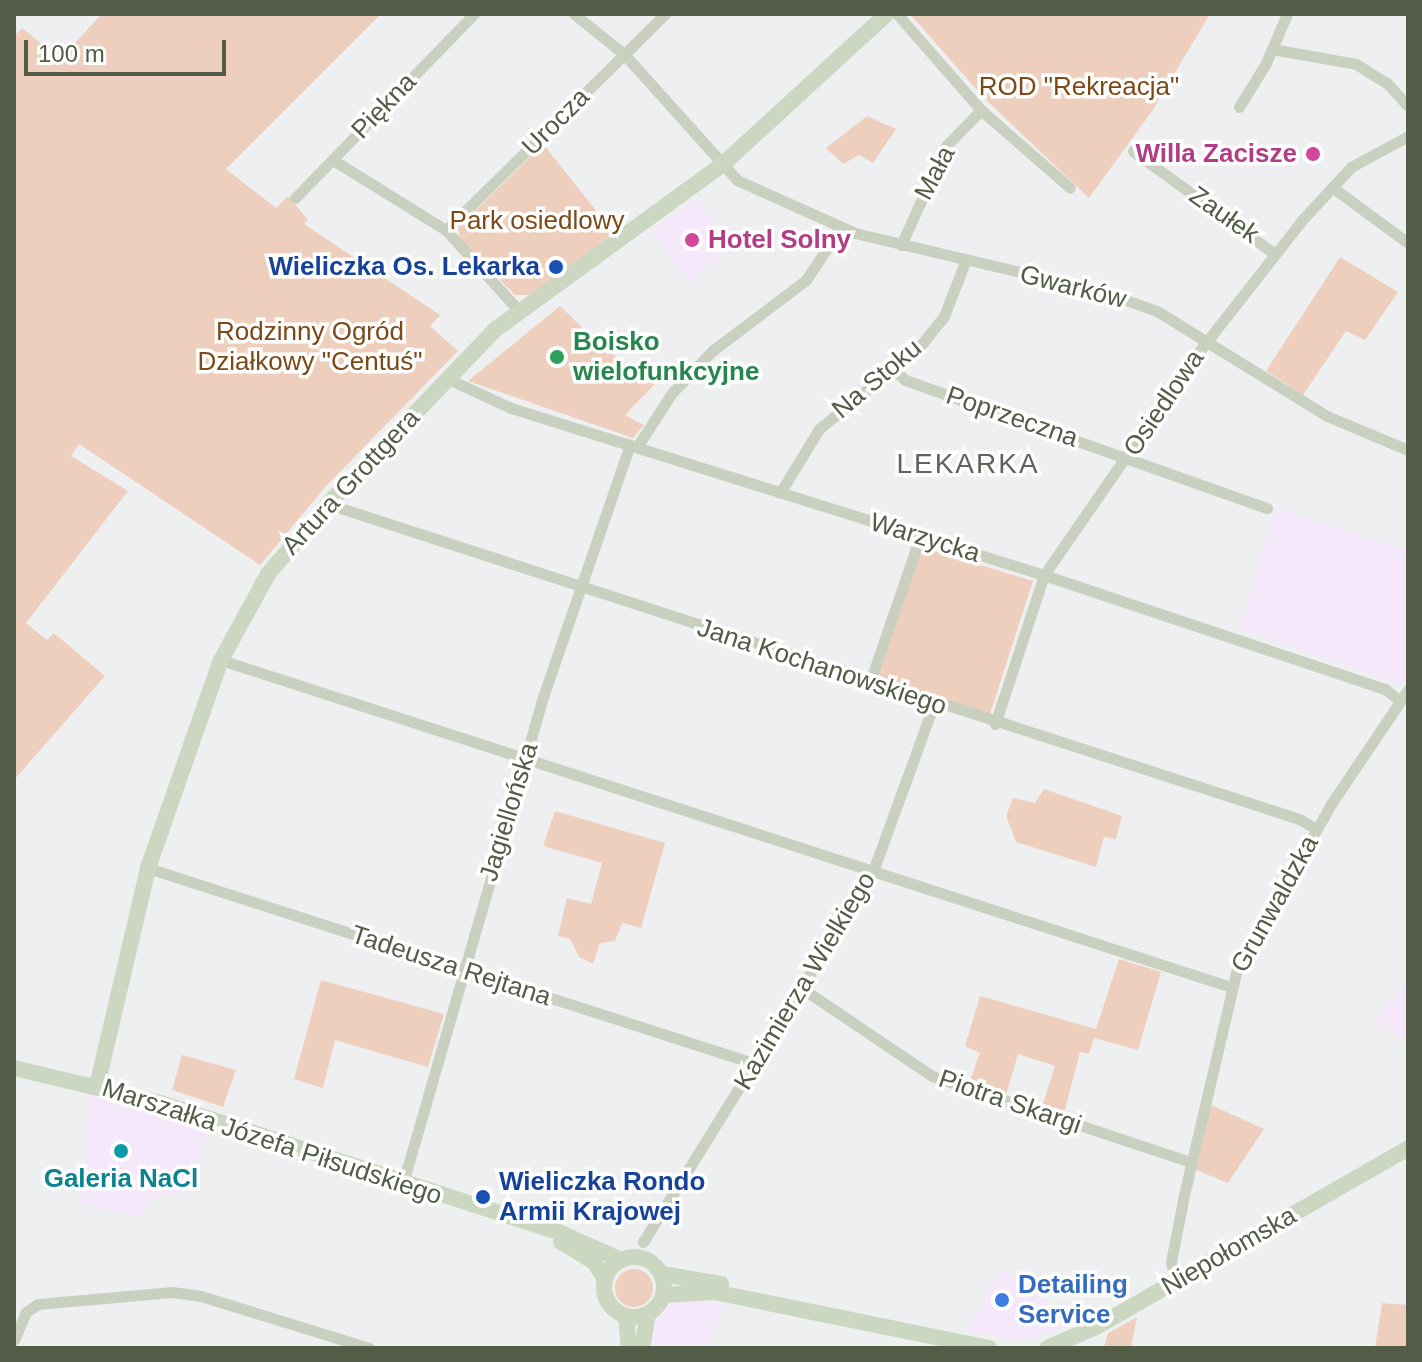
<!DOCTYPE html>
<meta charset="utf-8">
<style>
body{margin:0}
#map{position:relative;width:1422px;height:1362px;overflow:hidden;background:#eeeff1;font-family:Arial,sans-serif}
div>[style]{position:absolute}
.commercial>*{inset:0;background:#f5e8fb}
.green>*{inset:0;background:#eecfbe}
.round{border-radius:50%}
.street>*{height:11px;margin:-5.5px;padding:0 5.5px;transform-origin:5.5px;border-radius:5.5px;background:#c9d0bf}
.secondary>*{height:16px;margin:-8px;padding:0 8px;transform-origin:8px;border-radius:8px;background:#ccd7c1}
.secondary>.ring{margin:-8px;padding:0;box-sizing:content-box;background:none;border:16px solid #ccd7c1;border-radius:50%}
.dots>*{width:22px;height:22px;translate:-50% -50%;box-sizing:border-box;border:4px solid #fff;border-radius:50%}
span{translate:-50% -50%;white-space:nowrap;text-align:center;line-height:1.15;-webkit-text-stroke:7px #fff;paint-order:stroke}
.park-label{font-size:26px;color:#7c4919}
.street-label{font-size:26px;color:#525c47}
.hotel-label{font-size:26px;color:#b23c85;font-weight:700}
.right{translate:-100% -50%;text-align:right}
.left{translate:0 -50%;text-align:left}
.transit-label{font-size:26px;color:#164399;font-weight:700}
.leisure-label{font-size:26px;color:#27864d;font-weight:700}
.culture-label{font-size:26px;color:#0d838f;font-weight:700}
.shop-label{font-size:26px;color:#366cbe;font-weight:700}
.neighbourhood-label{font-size:28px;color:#5f635b;letter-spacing:2px}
.frame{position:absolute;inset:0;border:16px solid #525c47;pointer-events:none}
.scale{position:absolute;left:24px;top:40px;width:202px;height:36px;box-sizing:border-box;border:4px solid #525c47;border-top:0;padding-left:10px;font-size:24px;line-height:28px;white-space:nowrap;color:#525c47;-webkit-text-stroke:6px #fff;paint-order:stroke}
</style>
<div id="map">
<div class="commercial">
<div style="clip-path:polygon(696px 198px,732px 248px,689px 282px,652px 231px)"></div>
<div style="clip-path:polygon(1277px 508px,1408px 551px,1408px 674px,1400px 684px,1239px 628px)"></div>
<div style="clip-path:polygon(1408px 980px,1408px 1045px,1377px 1019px)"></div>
<div style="clip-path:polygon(89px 1090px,207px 1126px,192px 1189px,150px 1198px,143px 1217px,82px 1204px)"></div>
<div style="clip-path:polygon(1001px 1270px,1077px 1323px,1021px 1340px,966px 1331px)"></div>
<div style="clip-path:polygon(695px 1298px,723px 1306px,709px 1348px,654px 1348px,654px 1325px,672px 1303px)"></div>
</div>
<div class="green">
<div style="clip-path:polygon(102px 14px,381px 14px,226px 169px,276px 208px,288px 196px,308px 220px,304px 224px,440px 315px,430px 326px,458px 351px,327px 485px,260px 565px,79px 444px,71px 456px,128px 491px,26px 623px,47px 640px,54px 633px,105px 676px,14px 780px,14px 36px,22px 28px,60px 59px)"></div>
<div style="clip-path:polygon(910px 14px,1210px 14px,1152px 111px,1089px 198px,983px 97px)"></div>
<div style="clip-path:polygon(867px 116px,896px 129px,873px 163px,859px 155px,843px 164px,826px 148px)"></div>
<div style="clip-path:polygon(543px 144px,614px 233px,532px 295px,515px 295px,461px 241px,458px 228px)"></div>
<div style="clip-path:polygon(1340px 257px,1398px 292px,1365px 340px,1346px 331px,1303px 395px,1266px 371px)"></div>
<div style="clip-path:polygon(560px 306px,601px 346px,655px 384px,625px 415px,644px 425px,633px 438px,468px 381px)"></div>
<div style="clip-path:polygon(922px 547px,1033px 581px,990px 714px,882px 681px,879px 673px)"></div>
<div style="clip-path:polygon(1044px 789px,1122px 816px,1116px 839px,1104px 837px,1096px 867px,1016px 842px,1006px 816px,1013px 798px,1035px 803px)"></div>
<div style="clip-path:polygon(555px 811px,665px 843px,641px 928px,622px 923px,615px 941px,600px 943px,593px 964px,579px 957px,570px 939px,558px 936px,567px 898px,591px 904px,602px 863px,543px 846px)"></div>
<div style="clip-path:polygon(1119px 959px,1161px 972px,1138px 1050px,1094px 1038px,1089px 1054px,1080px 1052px,1064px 1113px,1042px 1106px,1055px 1066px,1018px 1054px,1006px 1095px,969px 1083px,980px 1053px,965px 1046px,980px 996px,1096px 1029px)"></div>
<div style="clip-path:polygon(321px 980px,444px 1014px,428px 1067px,335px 1040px,323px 1088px,294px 1079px)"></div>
<div style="clip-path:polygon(182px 1055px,236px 1070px,223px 1107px,172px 1090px)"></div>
<div style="clip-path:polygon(1209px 1104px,1264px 1129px,1228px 1183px,1194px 1169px)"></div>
<div class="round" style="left:615px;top:1269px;width:38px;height:38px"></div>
<div style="clip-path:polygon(1382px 1303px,1408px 1305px,1408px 1348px,1375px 1348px)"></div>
<div style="clip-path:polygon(1137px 1317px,1131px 1348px,1104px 1348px,1108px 1333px)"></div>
</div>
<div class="street">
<div style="left:574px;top:14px;width:64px;rotate:38.7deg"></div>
<div style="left:624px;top:54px;width:169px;rotate:48.1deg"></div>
<div style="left:737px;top:180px;width:129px;rotate:24.2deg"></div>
<div style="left:855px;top:233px;width:252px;rotate:13.3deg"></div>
<div style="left:1100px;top:291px;width:60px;rotate:19.3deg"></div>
<div style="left:1157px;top:311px;width:200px;rotate:31.7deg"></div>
<div style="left:1327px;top:416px;width:88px;rotate:22.8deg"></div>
<div style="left:897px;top:14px;width:128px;rotate:48.8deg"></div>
<div style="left:981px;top:110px;width:118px;rotate:41.2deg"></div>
<div style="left:1272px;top:49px;width:85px;rotate:10.1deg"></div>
<div style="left:1356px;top:64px;width:36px;rotate:32deg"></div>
<div style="left:1387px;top:83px;width:31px;rotate:48deg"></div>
<div style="left:1239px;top:107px;width:49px;rotate:-58.2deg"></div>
<div style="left:1265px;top:65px;width:56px;rotate:-66.7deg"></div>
<div style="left:1133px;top:151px;width:175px;rotate:36deg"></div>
<div style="left:333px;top:160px;width:133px;rotate:31.8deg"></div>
<div style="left:446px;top:230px;width:109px;rotate:48deg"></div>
<div style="left:1332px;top:187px;width:94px;rotate:36.4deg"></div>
<div style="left:295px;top:198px;width:257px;rotate:-45.8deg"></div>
<div style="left:446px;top:230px;width:308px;rotate:-44.6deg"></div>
<div style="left:901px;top:245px;width:109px;rotate:-65.6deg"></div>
<div style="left:946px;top:146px;width:50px;rotate:-45.8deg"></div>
<div style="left:895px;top:370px;width:14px;rotate:45deg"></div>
<div style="left:905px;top:380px;width:384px;rotate:19.5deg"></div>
<div style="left:448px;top:379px;width:69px;rotate:24.7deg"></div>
<div style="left:511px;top:408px;width:559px;rotate:17.4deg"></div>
<div style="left:1044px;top:575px;width:360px;rotate:18.5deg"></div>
<div style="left:1385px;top:689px;width:19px;rotate:39deg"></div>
<div style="left:637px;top:447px;width:64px;rotate:-57.1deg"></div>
<div style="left:672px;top:393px;width:58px;rotate:-46.4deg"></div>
<div style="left:712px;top:351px;width:118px;rotate:-37.1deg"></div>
<div style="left:806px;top:280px;width:64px;rotate:-56.6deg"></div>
<div style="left:780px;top:493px;width:75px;rotate:-58.6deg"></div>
<div style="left:819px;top:429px;width:131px;rotate:-39.4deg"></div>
<div style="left:920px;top:346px;width:38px;rotate:-51deg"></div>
<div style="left:944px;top:316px;width:58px;rotate:-68.7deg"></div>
<div style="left:328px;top:504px;width:1021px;rotate:17.97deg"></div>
<div style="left:1299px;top:819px;width:20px;rotate:30deg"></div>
<div style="left:221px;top:660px;width:1062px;rotate:17.94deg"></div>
<div style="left:870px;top:682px;width:153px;rotate:-71deg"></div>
<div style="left:995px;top:724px;width:157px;rotate:-71.8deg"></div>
<div style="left:1044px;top:575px;width:257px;rotate:-55.4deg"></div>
<div style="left:1190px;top:363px;width:182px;rotate:-51.9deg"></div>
<div style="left:1302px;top:220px;width:72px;rotate:-47.2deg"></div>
<div style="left:1351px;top:167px;width:65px;rotate:-28.5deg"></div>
<div style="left:148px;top:868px;width:639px;rotate:17.87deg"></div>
<div style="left:803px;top:989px;width:156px;rotate:34deg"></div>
<div style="left:932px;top:1076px;width:272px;rotate:18.4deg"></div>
<div style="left:403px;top:1183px;width:506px;rotate:-73.93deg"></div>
<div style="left:543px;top:697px;width:267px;rotate:-71deg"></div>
<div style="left:643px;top:1242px;width:433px;rotate:-58.1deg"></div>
<div style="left:872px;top:874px;width:181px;rotate:-70deg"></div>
<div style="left:1175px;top:1282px;width:20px;rotate:-101deg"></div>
<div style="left:1171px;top:1262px;width:68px;rotate:-79deg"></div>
<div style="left:1184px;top:1195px;width:232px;rotate:-76.8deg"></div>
<div style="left:1237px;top:969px;width:190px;rotate:-60.3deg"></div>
<div style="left:1331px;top:804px;width:138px;rotate:-56deg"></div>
<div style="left:14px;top:1340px;width:30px;rotate:-67deg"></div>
<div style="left:26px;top:1312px;width:14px;rotate:-34deg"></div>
<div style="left:38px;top:1304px;width:135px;rotate:-5.1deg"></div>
<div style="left:172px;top:1292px;width:29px;rotate:8deg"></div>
<div style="left:201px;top:1296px;width:176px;rotate:17.2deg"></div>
</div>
<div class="secondary">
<div style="left:14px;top:1068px;width:151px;rotate:13.4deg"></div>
<div style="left:161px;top:1103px;width:423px;rotate:18deg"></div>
<div style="left:563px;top:1234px;width:64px;rotate:24.1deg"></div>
<div style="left:97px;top:1086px;width:224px;rotate:-76.8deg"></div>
<div style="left:148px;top:868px;width:220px;rotate:-70.7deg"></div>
<div style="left:221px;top:660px;width:98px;rotate:-61.3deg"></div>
<div style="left:268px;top:574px;width:92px;rotate:-49.4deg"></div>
<div style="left:328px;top:504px;width:243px;rotate:-46.2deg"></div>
<div style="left:496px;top:329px;width:279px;rotate:-36deg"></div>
<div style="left:722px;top:165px;width:224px;rotate:-42.5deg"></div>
<div style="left:561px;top:1242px;width:39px;rotate:31deg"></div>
<div style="left:594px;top:1262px;width:20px;rotate:57deg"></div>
<div class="ring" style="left:604px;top:1257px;width:44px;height:44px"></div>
<div style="left:662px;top:1274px;width:60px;rotate:9.6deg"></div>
<div style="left:664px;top:1295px;width:50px;rotate:-3.4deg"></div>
<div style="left:714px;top:1292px;width:281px;rotate:11.5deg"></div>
<div style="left:626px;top:1316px;width:32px;rotate:85deg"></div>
<div style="left:642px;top:1348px;width:35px;rotate:-80deg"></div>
<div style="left:1047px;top:1348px;width:53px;rotate:-23.2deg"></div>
<div style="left:1096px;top:1327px;width:360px;rotate:-29.8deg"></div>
</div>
<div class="dots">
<div style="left:1313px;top:154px;background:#d1479c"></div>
<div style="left:692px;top:240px;background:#d1479c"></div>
<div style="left:556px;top:267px;background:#1a4fb4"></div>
<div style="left:557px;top:357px;background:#2e9e5b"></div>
<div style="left:121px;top:1151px;background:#0f9aa8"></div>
<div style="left:483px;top:1197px;background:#1a4fb4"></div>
<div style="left:1002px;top:1300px;background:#3f7fe0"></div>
</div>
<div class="park-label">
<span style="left:1079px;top:87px">ROD "Rekreacja"</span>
<span style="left:537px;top:221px">Park osiedlowy</span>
<span style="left:310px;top:347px">Rodzinny Ogród<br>Działkowy "Centuś"</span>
</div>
<div class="street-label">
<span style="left:384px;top:106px;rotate:-46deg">Piękna</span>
<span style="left:556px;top:122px;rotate:-45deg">Urocza</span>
<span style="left:935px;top:173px;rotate:-62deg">Mała</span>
<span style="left:1224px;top:215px;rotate:35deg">Zaułek</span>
<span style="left:1073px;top:287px;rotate:14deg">Gwarków</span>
<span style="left:877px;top:379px;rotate:-40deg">Na Stoku</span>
<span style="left:1164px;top:403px;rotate:-56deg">Osiedlowa</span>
<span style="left:1012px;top:417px;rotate:19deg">Poprzeczna</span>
<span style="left:351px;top:482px;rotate:-47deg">Artura Grottgera</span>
<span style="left:925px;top:538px;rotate:17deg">Warzycka</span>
<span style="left:822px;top:667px;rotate:18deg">Jana Kochanowskiego</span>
<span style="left:509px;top:812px;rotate:-73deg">Jagiellońska</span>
<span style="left:1275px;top:904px;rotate:-61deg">Grunwaldzka</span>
<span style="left:451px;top:966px;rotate:18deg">Tadeusza Rejtana</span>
<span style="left:805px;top:981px;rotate:-59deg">Kazimierza Wielkiego</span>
<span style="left:1010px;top:1102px;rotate:19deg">Piotra Skargi</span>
<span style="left:272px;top:1142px;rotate:18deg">Marszałka Józefa Piłsudskiego</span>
<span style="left:1229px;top:1251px;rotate:-30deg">Niepołomska</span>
</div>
<div class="hotel-label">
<span class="right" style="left:1297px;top:154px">Willa Zacisze</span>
<span class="left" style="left:708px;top:240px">Hotel Solny</span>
</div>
<div class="transit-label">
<span class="right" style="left:540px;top:267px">Wieliczka Os. Lekarka</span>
<span class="left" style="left:499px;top:1197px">Wieliczka Rondo<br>Armii Krajowej</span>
</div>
<div class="leisure-label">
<span class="left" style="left:573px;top:357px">Boisko<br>wielofunkcyjne</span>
</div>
<div class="culture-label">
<span style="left:121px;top:1179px">Galeria NaCl</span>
</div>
<div class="shop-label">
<span class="left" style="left:1018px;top:1300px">Detailing<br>Service</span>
</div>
<div class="neighbourhood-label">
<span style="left:968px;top:464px">LEKARKA</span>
</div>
<div class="frame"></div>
<div class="scale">100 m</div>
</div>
